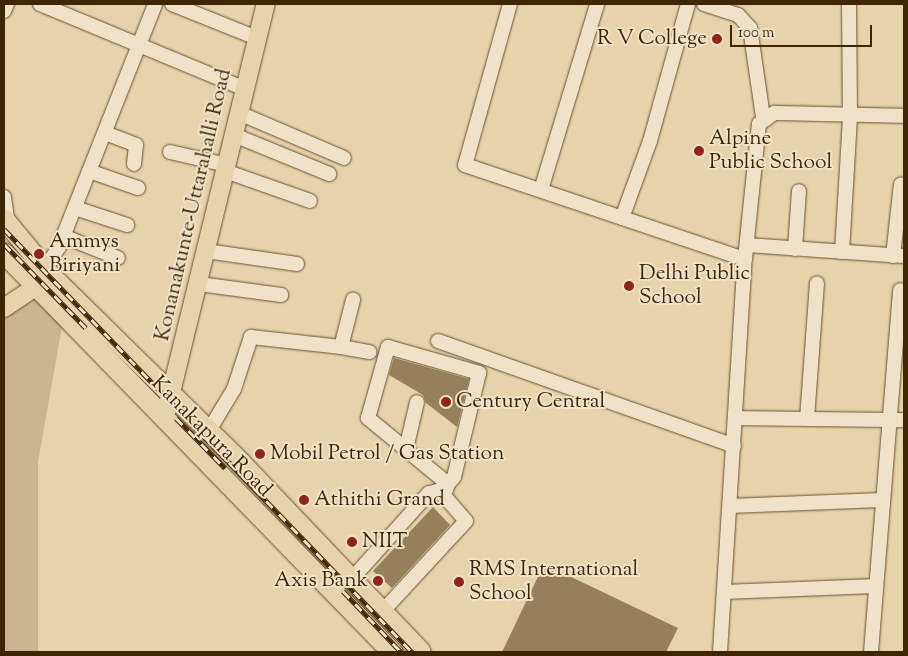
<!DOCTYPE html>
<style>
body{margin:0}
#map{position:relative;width:908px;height:656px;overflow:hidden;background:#e8d2ac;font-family:"Sorts Mill Goudy",serif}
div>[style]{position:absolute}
.green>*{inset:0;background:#cbb590}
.building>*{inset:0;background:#977f5c}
.roads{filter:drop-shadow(0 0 1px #695030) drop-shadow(0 0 1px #695030)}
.minor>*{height:14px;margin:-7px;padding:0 7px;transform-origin:7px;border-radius:7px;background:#f0e2c9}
.major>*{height:18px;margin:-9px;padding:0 9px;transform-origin:9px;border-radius:9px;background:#e8d2ac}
.highway>*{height:20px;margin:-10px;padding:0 10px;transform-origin:10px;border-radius:10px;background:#e8d2ac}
.rail>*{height:5px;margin-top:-2.5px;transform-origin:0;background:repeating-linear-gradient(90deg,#f0e2c9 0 9px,#3f2506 0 18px);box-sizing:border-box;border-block:1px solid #3f2506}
.dots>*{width:14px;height:14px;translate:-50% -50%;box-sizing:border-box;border:2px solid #f0e2c9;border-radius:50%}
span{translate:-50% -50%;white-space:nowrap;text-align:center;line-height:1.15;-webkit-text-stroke:4px #f0e2c9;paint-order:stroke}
.poi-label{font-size:21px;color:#3f2506}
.right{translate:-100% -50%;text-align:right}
.left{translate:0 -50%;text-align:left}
.street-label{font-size:21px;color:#3f2506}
.frame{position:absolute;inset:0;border:5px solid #3f2506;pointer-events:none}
.scale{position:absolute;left:730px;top:25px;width:142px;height:22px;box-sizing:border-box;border:2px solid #3f2506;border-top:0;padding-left:6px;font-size:15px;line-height:18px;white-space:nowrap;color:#3f2506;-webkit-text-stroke:4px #f0e2c9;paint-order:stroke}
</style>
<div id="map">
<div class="green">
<div style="clip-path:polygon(35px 293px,63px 321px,38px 462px,38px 652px,4px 652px,4px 311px)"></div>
</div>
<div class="building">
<div style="clip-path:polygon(394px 358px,469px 379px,457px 427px,426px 403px,423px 395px,389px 375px)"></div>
<div style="clip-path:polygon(433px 507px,450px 525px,392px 588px,373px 571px)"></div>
<div style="clip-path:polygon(544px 564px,678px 628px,666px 652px,502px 652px)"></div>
</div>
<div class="roads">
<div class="minor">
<div style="left:40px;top:4px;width:222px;rotate:22.5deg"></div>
<div style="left:172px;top:4px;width:92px;rotate:21.8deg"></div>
<div style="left:510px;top:4px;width:167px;rotate:105.6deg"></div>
<div style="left:465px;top:165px;width:295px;rotate:18.6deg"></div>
<div style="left:704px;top:4px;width:36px;rotate:18deg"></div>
<div style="left:738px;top:15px;width:18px;rotate:47deg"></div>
<div style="left:750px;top:28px;width:90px;rotate:81.7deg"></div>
<div style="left:4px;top:11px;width:8px;rotate:-67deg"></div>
<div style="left:239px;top:113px;width:114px;rotate:23.2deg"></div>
<div style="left:105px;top:133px;width:33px;rotate:21deg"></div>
<div style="left:136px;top:145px;width:19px;rotate:96deg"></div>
<div style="left:234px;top:135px;width:103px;rotate:22.3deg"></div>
<div style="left:170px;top:152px;width:58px;rotate:12.8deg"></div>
<div style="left:89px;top:171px;width:52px;rotate:19.1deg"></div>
<div style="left:225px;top:171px;width:90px;rotate:19.4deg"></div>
<div style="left:541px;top:190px;width:194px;rotate:-73.2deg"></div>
<div style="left:4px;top:197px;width:27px;rotate:82deg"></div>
<div style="left:75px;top:208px;width:55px;rotate:18.1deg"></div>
<div style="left:622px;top:218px;width:82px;rotate:-70deg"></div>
<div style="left:650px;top:141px;width:142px;rotate:-74.5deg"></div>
<div style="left:63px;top:236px;width:59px;rotate:21.8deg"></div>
<div style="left:747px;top:245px;width:157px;rotate:4deg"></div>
<div style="left:795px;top:249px;width:58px;rotate:-86.1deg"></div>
<div style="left:206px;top:251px;width:92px;rotate:8.1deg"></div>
<div style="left:842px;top:252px;width:135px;rotate:-86.6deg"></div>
<div style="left:850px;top:117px;width:113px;rotate:-90.5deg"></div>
<div style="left:893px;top:256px;width:72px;rotate:-83.7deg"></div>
<div style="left:45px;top:269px;width:26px;rotate:-58deg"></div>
<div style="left:59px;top:247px;width:261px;rotate:-68.4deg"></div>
<div style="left:199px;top:284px;width:83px;rotate:7.6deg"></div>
<div style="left:438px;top:341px;width:314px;rotate:19.5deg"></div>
<div style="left:341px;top:347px;width:29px;rotate:10deg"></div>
<div style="left:737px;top:418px;width:167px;rotate:0.7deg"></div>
<div style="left:807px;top:419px;width:136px;rotate:-85.8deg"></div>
<div style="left:208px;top:432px;width:50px;rotate:-58.8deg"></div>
<div style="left:234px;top:389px;width:55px;rotate:-71.9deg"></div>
<div style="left:251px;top:337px;width:91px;rotate:6.3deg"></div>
<div style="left:341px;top:347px;width:49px;rotate:-75.7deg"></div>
<div style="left:406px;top:449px;width:48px;rotate:-76.8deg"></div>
<div style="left:730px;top:506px;width:151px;rotate:-2.3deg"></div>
<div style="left:350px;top:581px;width:118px;rotate:-48.1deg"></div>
<div style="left:429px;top:493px;width:9px;rotate:-13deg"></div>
<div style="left:438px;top:491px;width:8px;rotate:40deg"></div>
<div style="left:724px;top:592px;width:151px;rotate:-2.3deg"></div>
<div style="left:381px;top:613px;width:125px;rotate:-47.3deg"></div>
<div style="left:466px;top:521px;width:33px;rotate:-131deg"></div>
<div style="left:444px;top:496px;width:13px;rotate:-72deg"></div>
<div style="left:448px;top:484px;width:104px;rotate:-140.5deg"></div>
<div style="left:368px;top:418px;width:74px;rotate:-74.3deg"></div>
<div style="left:388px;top:347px;width:95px;rotate:15.9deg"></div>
<div style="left:479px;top:373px;width:107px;rotate:103.5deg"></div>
<div style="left:454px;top:477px;width:9px;rotate:131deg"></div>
<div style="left:720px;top:652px;width:394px;rotate:-86.4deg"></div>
<div style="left:745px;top:259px;width:136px;rotate:-84.1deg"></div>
<div style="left:759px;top:124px;width:19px;rotate:-36deg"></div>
<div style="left:774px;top:113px;width:130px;rotate:1.3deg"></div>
<div style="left:871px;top:652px;width:363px;rotate:-85.4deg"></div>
</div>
<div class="major">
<div style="left:4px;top:308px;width:52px;rotate:-34deg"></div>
<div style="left:165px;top:417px;width:425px;rotate:-76.3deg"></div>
</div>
<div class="highway">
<div style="left:4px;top:219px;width:74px;rotate:50.5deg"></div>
<div style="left:51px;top:276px;width:265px;rotate:44.5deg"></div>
<div style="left:240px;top:462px;width:262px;rotate:46.4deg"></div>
<div style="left:4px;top:253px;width:557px;rotate:45.8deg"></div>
</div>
</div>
<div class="rail">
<div style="left:4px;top:229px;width:588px;rotate:46.03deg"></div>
<div style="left:4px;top:244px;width:117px;rotate:45.7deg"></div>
<div style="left:176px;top:418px;width:70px;rotate:45.6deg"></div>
<div style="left:343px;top:591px;width:84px;rotate:46.4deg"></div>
</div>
<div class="dots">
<div style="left:717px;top:39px;background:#8f2418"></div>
<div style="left:699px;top:151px;background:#8f2418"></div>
<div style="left:39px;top:254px;background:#8f2418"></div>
<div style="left:629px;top:286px;background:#8f2418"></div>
<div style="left:446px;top:402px;background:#8f2418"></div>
<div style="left:260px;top:454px;background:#8f2418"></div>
<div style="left:304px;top:500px;background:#8f2418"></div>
<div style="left:352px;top:542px;background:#8f2418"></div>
<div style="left:378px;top:581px;background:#8f2418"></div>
<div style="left:459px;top:582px;background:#8f2418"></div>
</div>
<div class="poi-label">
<span class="right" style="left:707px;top:39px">R V College</span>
<span class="left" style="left:709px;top:151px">Alpine<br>Public School</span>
<span class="left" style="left:49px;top:254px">Ammys<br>Biriyani</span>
<span class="left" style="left:639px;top:286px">Delhi Public<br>School</span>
<span class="left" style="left:456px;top:402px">Century Central</span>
<span class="left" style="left:270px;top:454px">Mobil Petrol / Gas Station</span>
<span class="left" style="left:314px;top:500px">Athithi Grand</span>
<span class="left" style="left:362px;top:542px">NIIT</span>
<span class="left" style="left:469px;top:582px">RMS International<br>School</span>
<span class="right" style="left:368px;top:581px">Axis Bank</span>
</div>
<div class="street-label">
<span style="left:194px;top:205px;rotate:-77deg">Konanakunte-Uttarahalli Road</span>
<span style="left:211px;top:437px;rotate:45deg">Kanakapura Road</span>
</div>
<div class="frame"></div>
<div class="scale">100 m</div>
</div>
